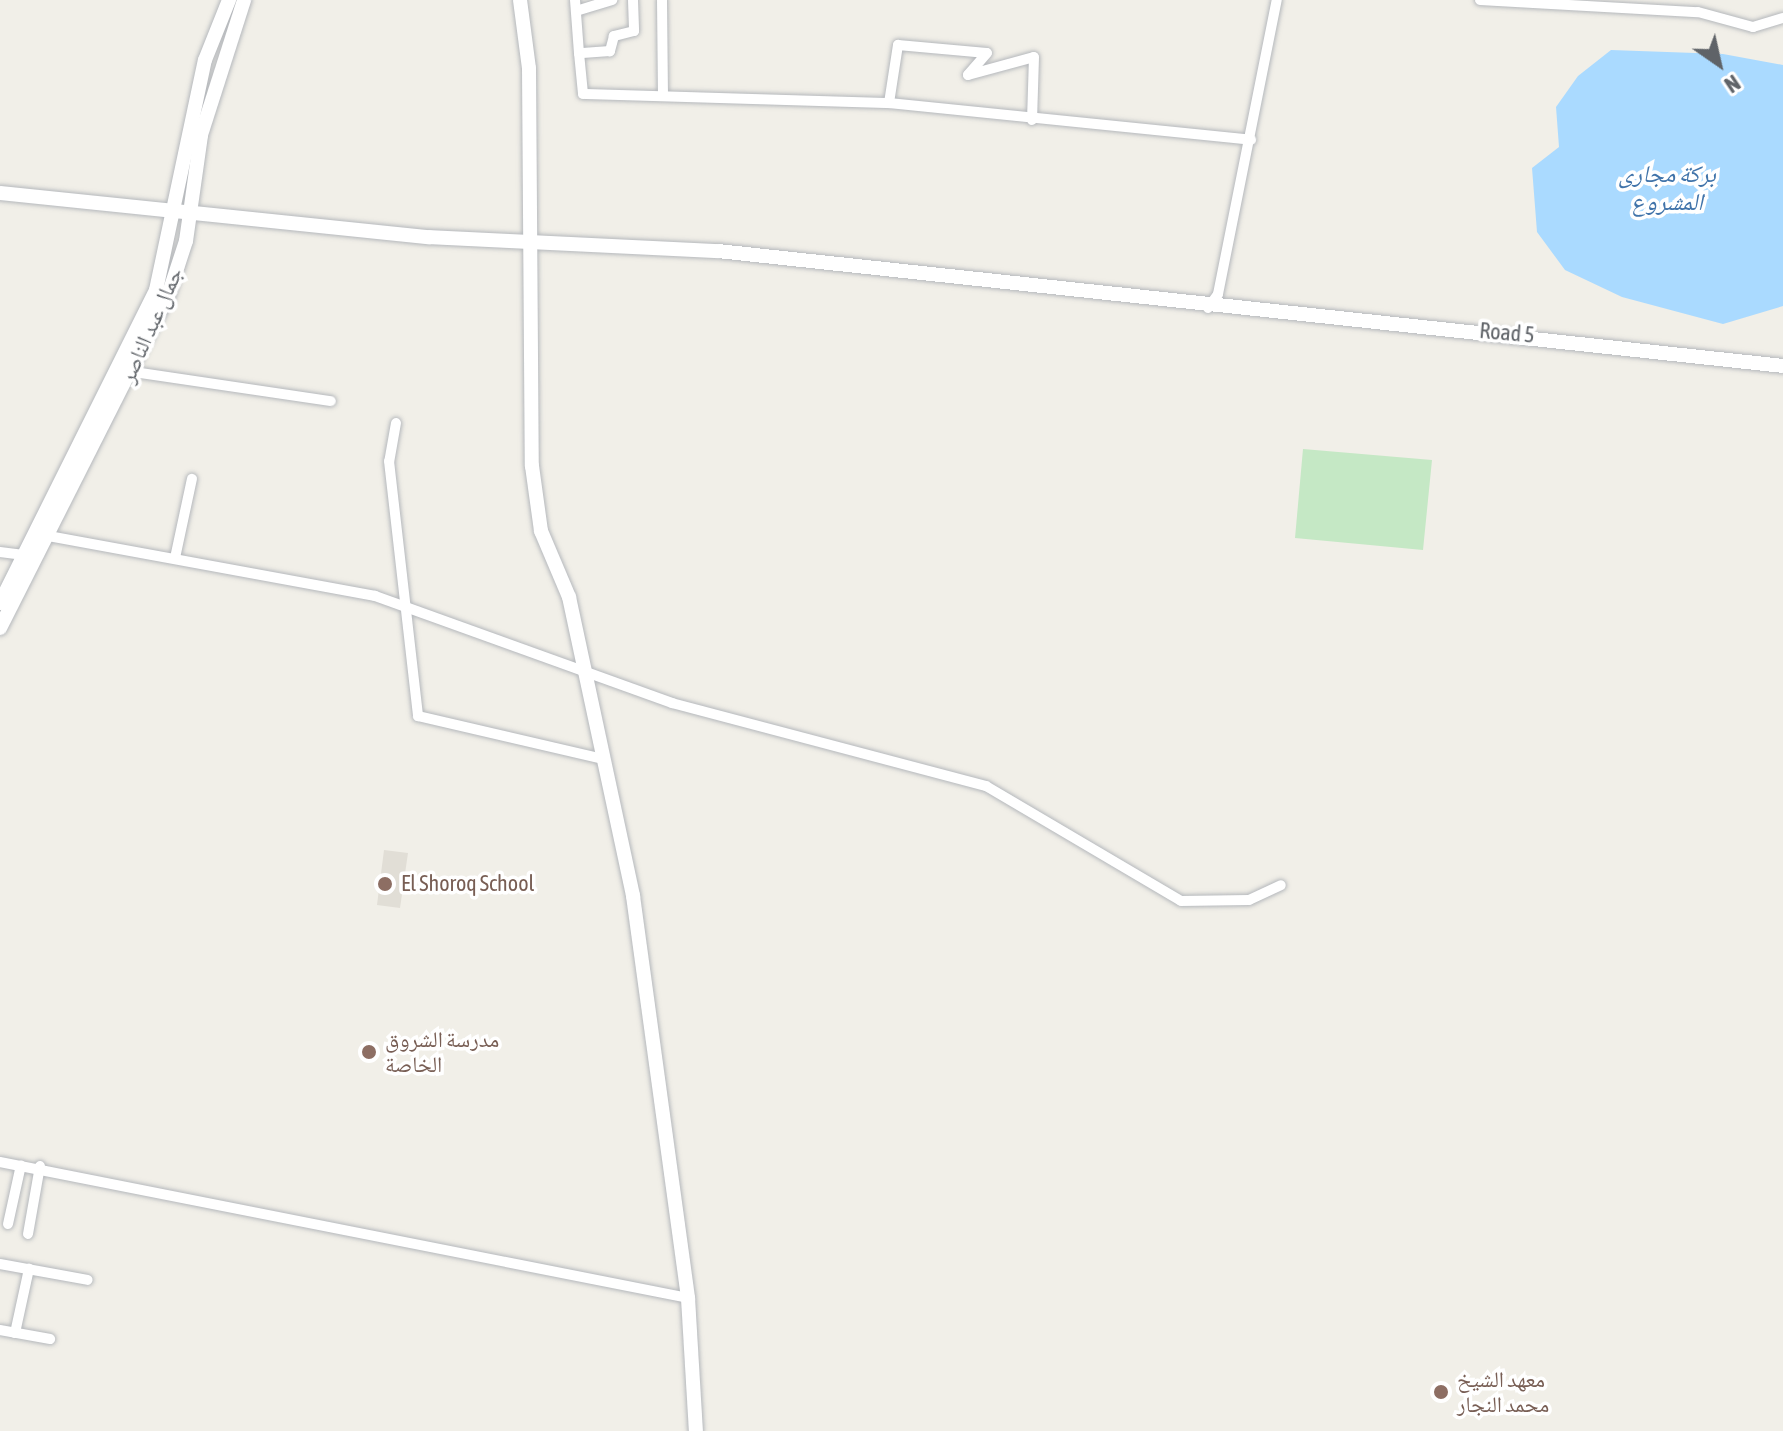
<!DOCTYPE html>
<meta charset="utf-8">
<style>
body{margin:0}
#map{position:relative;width:1783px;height:1431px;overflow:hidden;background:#f1efe8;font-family:"Asap Condensed","Noto Naskh Arabic",sans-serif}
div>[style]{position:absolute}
.education>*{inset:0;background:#e1ded6}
.green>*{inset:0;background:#c5e8c5}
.water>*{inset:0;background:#aadaff}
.roads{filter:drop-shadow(0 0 2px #b5b8bc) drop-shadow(0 0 2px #b5b8bc)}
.street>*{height:10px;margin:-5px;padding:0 5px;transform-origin:5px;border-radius:5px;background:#fff}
.secondary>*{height:14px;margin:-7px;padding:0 7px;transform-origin:7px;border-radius:7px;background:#fff}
.dots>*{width:22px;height:22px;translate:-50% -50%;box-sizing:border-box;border:4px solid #fff;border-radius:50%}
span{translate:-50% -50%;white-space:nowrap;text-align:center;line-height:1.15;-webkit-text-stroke:7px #fff;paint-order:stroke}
.street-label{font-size:22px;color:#5f6368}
.education-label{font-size:22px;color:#785e54}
.left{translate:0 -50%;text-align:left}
.water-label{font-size:24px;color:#4174aa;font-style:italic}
.north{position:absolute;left:1679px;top:24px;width:80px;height:80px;-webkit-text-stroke:6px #fff;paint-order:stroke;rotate:146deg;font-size:22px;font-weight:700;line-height:32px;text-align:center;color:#5f6368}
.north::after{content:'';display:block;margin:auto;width:28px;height:36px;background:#5f6368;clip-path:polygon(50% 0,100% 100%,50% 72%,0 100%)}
</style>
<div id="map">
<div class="education">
<div style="clip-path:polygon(384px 850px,408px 853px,400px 908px,377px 905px)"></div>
</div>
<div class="green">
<div style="clip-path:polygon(1303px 449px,1432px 460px,1423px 550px,1295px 538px)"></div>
</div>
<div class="water">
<div style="clip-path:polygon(1611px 50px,1723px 54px,1783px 65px,1783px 306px,1723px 324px,1622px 297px,1565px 270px,1537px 232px,1532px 168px,1559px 147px,1556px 107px,1578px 76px)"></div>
</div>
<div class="roads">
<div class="street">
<div style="left:575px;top:0;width:53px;rotate:85.7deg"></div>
<div style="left:633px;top:0;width:31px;rotate:88deg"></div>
<div style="left:634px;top:31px;width:21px;rotate:166deg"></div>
<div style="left:614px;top:36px;width:16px;rotate:105deg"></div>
<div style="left:610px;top:51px;width:31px;rotate:176deg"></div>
<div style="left:579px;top:53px;width:41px;rotate:84.4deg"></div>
<div style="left:583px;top:94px;width:306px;rotate:1.7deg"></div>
<div style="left:889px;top:103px;width:364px;rotate:5.8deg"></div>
<div style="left:662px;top:0;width:92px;rotate:89.4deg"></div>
<div style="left:1480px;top:0;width:218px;rotate:3.2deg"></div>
<div style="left:1698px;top:12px;width:57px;rotate:15.3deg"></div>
<div style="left:1753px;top:27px;width:31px;rotate:-17deg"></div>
<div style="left:576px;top:11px;width:38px;rotate:-17deg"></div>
<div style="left:889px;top:103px;width:59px;rotate:-81.2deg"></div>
<div style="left:898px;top:45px;width:89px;rotate:5.1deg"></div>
<div style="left:987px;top:53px;width:29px;rotate:131deg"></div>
<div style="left:968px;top:75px;width:68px;rotate:-15.3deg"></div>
<div style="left:1034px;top:57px;width:63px;rotate:91.8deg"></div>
<div style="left:1208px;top:308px;width:17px;rotate:-54deg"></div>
<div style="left:1218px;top:294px;width:300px;rotate:-78.7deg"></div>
<div style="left:127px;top:371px;width:206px;rotate:8.4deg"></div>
<div style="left:396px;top:423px;width:39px;rotate:100deg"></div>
<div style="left:389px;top:461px;width:257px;rotate:83.5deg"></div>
<div style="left:418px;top:716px;width:190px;rotate:13.1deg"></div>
<div style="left:43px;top:535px;width:338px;rotate:10.4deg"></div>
<div style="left:375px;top:596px;width:316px;rotate:19.8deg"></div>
<div style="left:672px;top:703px;width:325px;rotate:14.8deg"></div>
<div style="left:986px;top:786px;width:226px;rotate:30.5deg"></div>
<div style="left:1181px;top:901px;width:68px;rotate:-0.8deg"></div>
<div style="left:1249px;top:900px;width:35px;rotate:-25deg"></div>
<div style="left:0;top:552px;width:24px;rotate:7deg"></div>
<div style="left:175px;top:558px;width:81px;rotate:-77.9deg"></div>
<div style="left:0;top:1162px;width:701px;rotate:11.18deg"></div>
<div style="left:8px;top:1224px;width:60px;rotate:-77.6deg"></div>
<div style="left:28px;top:1234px;width:69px;rotate:-80deg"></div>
<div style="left:0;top:1264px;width:89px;rotate:10.3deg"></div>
<div style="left:0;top:1330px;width:51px;rotate:10.2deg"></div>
<div style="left:15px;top:1333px;width:66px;rotate:-77.7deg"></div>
</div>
<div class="secondary">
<div style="left:520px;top:0;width:69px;rotate:82.5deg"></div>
<div style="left:529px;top:68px;width:398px;rotate:89.6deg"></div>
<div style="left:532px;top:466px;width:66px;rotate:82.1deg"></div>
<div style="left:541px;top:531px;width:72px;rotate:67deg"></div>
<div style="left:569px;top:597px;width:306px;rotate:77.9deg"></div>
<div style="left:633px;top:896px;width:406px;rotate:82.2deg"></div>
<div style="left:688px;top:1298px;width:133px;rotate:86.6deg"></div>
<div style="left:0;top:193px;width:431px;rotate:5.9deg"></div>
<div style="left:429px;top:237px;width:289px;rotate:2.8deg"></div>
<div style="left:718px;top:251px;width:1071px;rotate:6.16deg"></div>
<div style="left:0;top:603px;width:350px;rotate:-63.5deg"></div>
<div style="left:156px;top:290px;width:235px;rotate:-78deg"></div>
<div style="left:205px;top:60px;width:65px;rotate:-68.2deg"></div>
<div style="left:0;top:628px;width:372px;rotate:-63.2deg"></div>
<div style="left:168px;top:296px;width:58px;rotate:-71.9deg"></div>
<div style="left:186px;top:241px;width:107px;rotate:-81.9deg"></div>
<div style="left:201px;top:135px;width:142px;rotate:-72.3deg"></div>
</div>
</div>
<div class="dots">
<div style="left:385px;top:884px;background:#8d6e63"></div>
<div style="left:369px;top:1052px;background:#8d6e63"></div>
<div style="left:1441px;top:1392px;background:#8d6e63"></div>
</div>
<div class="street-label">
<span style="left:151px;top:325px;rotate:-66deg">جمال عبد الناصر</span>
<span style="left:1507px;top:333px;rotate:5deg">Road 5</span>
</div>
<div class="education-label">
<span class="left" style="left:401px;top:884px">El Shoroq School</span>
<span class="left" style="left:385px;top:1052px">مدرسة الشروق<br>الخاصة</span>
<span class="left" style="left:1457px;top:1392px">معهد الشيخ<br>محمد النجار</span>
</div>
<div class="water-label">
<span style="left:1667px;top:188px">بركة مجارى<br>المشروع</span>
</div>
<div class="north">N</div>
</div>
